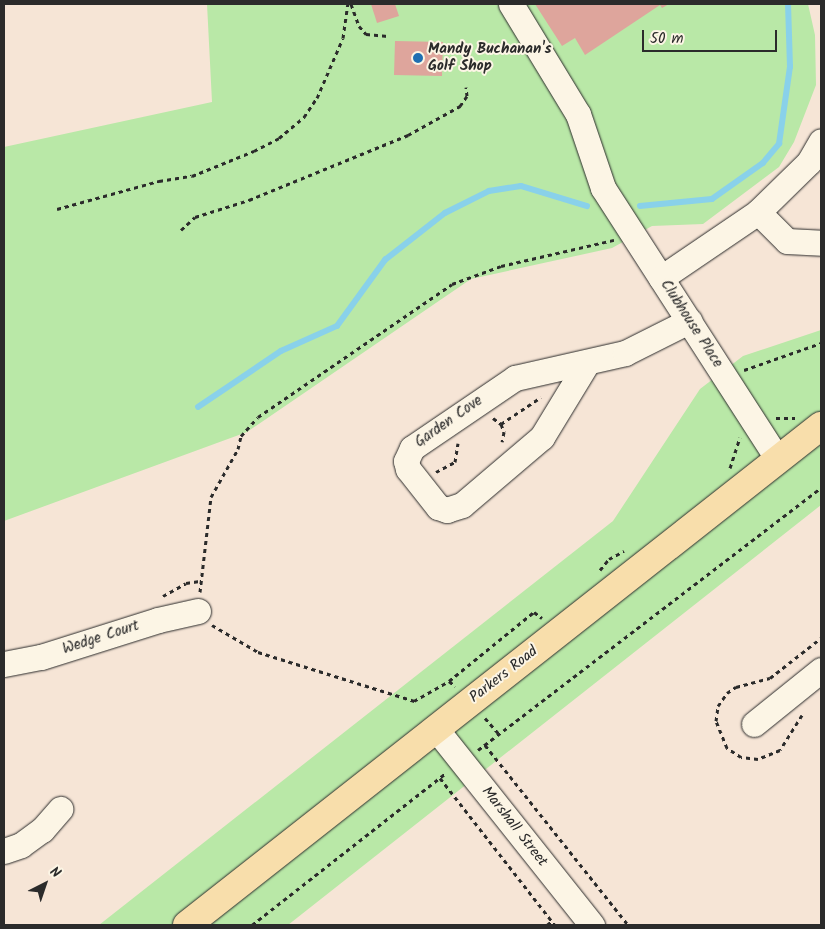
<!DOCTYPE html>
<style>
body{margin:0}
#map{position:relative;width:825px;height:929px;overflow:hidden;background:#f6e5d6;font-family:Kalam,sans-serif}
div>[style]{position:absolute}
.green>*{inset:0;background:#b9e8a7}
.stream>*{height:5.5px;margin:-2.75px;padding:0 2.75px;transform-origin:2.75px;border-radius:2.75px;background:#89d1ea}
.building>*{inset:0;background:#dea59c}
.path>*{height:3px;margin-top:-1.5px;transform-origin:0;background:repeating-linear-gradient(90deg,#2b2b2b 0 4px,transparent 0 8px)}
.roads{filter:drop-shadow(0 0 1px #2b2b2b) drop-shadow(0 0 1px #2b2b2b)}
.minor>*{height:25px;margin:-12.5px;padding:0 12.5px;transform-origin:12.5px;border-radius:12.5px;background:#fcf5e5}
.major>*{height:28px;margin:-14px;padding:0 14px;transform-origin:14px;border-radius:14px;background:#f8deab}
.dots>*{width:14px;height:14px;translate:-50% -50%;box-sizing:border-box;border:2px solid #fcf5e5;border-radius:50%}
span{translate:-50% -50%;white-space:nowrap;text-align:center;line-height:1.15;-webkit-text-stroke:4px #fcf5e5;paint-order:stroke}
.poi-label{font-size:15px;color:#2b2b2b;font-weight:700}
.left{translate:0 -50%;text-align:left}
.street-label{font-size:15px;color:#2b2b2b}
.frame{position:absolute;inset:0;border:5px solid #2b2b2b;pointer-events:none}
.north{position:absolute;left:20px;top:859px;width:50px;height:50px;-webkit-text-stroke:4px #fcf5e5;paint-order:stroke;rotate:41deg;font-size:14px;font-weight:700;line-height:20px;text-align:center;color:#2b2b2b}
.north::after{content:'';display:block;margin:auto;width:18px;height:22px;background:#2b2b2b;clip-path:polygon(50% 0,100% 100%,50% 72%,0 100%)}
.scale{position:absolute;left:642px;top:30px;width:135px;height:22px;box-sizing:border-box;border:2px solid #2b2b2b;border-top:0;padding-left:6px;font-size:15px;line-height:18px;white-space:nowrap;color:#2b2b2b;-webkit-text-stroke:4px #fcf5e5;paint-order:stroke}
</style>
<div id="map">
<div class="green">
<div style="clip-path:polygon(207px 4px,808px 4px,815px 35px,816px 85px,794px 142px,779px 167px,703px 224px,652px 226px,612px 248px,471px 279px,247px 432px,4px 521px,4px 147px,212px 102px)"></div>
<div style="clip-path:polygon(821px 330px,821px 505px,288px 925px,99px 925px,613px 521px,700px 389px,743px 356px)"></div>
</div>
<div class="stream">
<div style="left:640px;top:206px;width:72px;rotate:-5.6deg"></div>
<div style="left:712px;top:199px;width:62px;rotate:-35.2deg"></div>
<div style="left:763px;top:163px;width:25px;rotate:-50deg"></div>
<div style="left:779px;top:144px;width:78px;rotate:-81.9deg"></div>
<div style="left:790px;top:67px;width:63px;rotate:-91.8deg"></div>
<div style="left:198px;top:407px;width:100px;rotate:-34deg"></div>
<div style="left:281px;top:351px;width:61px;rotate:-24.1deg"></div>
<div style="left:337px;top:326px;width:82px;rotate:-54deg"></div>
<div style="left:385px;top:260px;width:76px;rotate:-38.1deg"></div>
<div style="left:445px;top:213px;width:49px;rotate:-26.6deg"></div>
<div style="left:489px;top:191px;width:32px;rotate:-9deg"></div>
<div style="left:521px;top:186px;width:69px;rotate:16.9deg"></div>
</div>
<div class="building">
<div style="clip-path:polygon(371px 4px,395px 4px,399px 16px,377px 23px)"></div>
<div style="clip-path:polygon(535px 4px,669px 4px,662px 8px,660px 5px,585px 55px,575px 38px,562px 46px)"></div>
<div style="clip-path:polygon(395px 41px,443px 42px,442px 76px,394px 75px)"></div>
</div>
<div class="path">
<div style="left:351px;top:4px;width:23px;rotate:70deg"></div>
<div style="left:359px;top:26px;width:11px;rotate:49deg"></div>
<div style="left:366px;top:34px;width:22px;rotate:5deg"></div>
<div style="left:57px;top:209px;width:106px;rotate:-15.4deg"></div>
<div style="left:159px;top:181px;width:33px;rotate:-9deg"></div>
<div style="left:192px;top:176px;width:67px;rotate:-22deg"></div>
<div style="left:254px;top:151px;width:28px;rotate:-27deg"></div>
<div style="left:279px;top:138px;width:33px;rotate:-40deg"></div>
<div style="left:304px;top:117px;width:23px;rotate:-56deg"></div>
<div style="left:317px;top:98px;width:65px;rotate:-66.6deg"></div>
<div style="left:343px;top:38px;width:34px;rotate:-82deg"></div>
<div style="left:181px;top:230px;width:19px;rotate:-43deg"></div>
<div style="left:195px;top:217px;width:57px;rotate:-17.5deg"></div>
<div style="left:249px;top:200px;width:172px;rotate:-22.2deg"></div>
<div style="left:408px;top:135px;width:60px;rotate:-29.1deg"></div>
<div style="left:460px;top:106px;width:12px;rotate:-55deg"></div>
<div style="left:467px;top:96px;width:9px;rotate:-96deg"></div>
<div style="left:744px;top:370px;width:82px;rotate:-19.3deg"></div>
<div style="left:493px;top:418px;width:10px;rotate:37deg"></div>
<div style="left:501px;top:424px;width:48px;rotate:-34deg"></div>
<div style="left:776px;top:418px;width:19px"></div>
<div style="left:501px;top:424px;width:9px;rotate:69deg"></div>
<div style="left:504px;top:432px;width:10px;rotate:101deg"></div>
<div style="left:730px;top:468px;width:32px;rotate:-72deg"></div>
<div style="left:436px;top:472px;width:21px;rotate:-28deg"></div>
<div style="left:455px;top:462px;width:19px;rotate:-81deg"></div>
<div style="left:600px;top:570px;width:14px;rotate:-51deg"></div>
<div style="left:609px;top:559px;width:17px;rotate:-28deg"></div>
<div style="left:200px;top:592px;width:96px;rotate:-83.4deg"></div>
<div style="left:211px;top:497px;width:55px;rotate:-60.6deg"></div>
<div style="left:238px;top:449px;width:13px;rotate:-77deg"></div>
<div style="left:241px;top:436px;width:25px;rotate:-48deg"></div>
<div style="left:258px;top:417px;width:235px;rotate:-34.4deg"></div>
<div style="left:452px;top:284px;width:52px;rotate:-20.2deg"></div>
<div style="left:501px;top:266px;width:116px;rotate:-13deg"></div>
<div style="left:163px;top:596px;width:26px;rotate:-29deg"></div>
<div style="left:186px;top:583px;width:14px;rotate:-8deg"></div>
<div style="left:212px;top:625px;width:53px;rotate:30.4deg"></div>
<div style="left:258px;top:652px;width:164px;rotate:17.4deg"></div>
<div style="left:414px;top:701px;width:40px;rotate:-29.7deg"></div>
<div style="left:449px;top:681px;width:8px;rotate:40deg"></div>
<div style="left:449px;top:681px;width:109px;rotate:-39.1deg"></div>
<div style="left:534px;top:612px;width:10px;rotate:37deg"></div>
<div style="left:802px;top:715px;width:41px;rotate:122.2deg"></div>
<div style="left:780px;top:750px;width:24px;rotate:158deg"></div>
<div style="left:758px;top:759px;width:17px;rotate:-173deg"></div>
<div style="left:741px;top:757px;width:17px;rotate:-147deg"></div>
<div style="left:727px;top:748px;width:29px;rotate:-112deg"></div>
<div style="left:716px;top:721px;width:15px;rotate:-82deg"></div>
<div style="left:718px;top:706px;width:16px;rotate:-55deg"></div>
<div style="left:727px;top:693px;width:11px;rotate:-34deg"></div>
<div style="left:736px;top:687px;width:35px;rotate:-15deg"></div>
<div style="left:770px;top:678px;width:65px;rotate:-38.1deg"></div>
<div style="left:485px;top:718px;width:21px;rotate:49deg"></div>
<div style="left:485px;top:745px;width:230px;rotate:51.5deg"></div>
<div style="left:478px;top:750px;width:432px;rotate:-37.4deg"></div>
<div style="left:440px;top:778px;width:187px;rotate:52deg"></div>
<div style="left:252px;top:925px;width:246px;rotate:-38.1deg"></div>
<div style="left:547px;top:925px;width:6px;rotate:-39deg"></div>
</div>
<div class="roads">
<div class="minor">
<div style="left:511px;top:4px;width:129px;rotate:58.7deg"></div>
<div style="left:578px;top:114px;width:78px;rotate:71.3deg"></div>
<div style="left:603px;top:188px;width:323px;rotate:57.2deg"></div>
<div style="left:758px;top:212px;width:41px;rotate:45deg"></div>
<div style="left:787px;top:241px;width:34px;rotate:3deg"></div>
<div style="left:661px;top:278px;width:117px;rotate:-34.2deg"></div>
<div style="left:758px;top:212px;width:71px;rotate:-44.4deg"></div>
<div style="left:809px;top:162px;width:24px;rotate:-60deg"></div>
<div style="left:587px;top:363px;width:87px;rotate:121.3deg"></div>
<div style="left:542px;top:437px;width:105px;rotate:139.6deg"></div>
<div style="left:462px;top:505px;width:16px;rotate:162deg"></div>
<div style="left:447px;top:510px;width:9px;rotate:-162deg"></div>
<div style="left:438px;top:507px;width:48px;rotate:-128.3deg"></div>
<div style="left:408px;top:469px;width:8px;rotate:-104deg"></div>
<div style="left:406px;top:461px;width:14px;rotate:-65deg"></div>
<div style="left:412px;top:448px;width:125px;rotate:-34.2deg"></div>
<div style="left:515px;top:378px;width:113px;rotate:-12.8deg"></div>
<div style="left:625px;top:353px;width:72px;rotate:-26.6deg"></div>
<div style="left:4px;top:664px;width:38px;rotate:-11deg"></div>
<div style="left:41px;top:657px;width:123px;rotate:-17.5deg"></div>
<div style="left:158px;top:620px;width:41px;rotate:-12.7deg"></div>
<div style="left:754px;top:724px;width:86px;rotate:-38.9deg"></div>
<div style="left:436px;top:729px;width:251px;rotate:51.5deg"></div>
<div style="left:4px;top:851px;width:18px;rotate:-19deg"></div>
<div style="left:21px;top:845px;width:26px;rotate:-36deg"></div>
<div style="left:42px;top:830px;width:28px;rotate:-49deg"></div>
</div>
<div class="major">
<div style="left:187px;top:925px;width:807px;rotate:-38.21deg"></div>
</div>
</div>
<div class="dots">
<div style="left:418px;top:58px;background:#1f6fb2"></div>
</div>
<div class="poi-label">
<span class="left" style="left:428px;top:58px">Mandy Buchanan's<br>Golf Shop</span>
</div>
<div class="street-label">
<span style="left:691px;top:324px;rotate:57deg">Clubhouse Place</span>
<span style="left:449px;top:422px;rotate:-35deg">Garden Cove</span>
<span style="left:101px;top:638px;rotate:-18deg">Wedge Court</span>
<span style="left:504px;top:675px;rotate:-38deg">Parkers Road</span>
<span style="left:514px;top:827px;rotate:52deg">Marshall Street</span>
</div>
<div class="frame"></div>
<div class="north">N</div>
<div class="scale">50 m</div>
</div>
